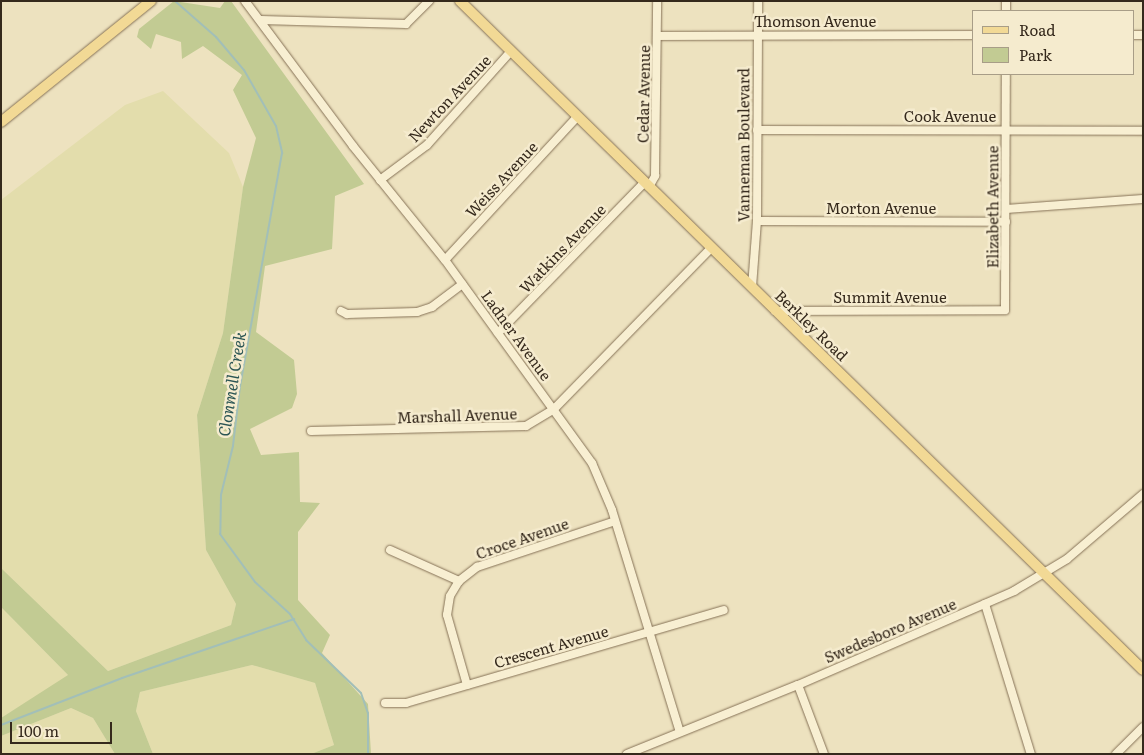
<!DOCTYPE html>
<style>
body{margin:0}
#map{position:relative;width:1144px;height:755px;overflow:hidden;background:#ede2bf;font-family:Literata,serif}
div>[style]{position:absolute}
.farmland>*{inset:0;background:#e3ddac}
.green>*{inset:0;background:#c2cb93}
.stream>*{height:2px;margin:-1px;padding:0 1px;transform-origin:1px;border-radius:1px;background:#a2bfb8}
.roads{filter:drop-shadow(0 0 1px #867257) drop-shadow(0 0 1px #867257)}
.minor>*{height:8px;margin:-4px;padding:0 4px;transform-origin:4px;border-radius:4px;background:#f8efd2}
.major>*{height:10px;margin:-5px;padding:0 5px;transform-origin:5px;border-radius:5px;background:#f2d995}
span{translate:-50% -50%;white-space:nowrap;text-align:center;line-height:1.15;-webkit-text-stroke:5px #f5ebce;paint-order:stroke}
.street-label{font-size:15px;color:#35291c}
.water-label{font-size:16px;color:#2b5554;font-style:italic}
.frame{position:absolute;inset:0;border:2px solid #35291c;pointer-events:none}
.legend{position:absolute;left:972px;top:10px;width:162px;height:65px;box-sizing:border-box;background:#f5ebce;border:1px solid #a89d87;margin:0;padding:6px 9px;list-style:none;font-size:15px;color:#35291c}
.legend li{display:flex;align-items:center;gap:10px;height:25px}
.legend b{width:25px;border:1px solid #a89d87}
.scale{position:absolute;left:10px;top:722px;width:102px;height:22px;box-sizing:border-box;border:2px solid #35291c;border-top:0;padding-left:6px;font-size:15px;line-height:18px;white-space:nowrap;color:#35291c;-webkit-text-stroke:4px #f5ebce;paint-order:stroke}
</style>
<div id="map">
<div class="farmland">
<div style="clip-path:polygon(163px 91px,229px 153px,243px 187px,223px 333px,197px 415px,206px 550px,236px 604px,231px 625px,108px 671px,1px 568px,1px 200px,125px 105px)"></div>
<div style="clip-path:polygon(1px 607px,69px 676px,1px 718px)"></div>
<div style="clip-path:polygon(252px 665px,315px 683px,334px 745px,311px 754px,153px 754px,136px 711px,140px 692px)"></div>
<div style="clip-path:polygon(71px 708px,93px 718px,115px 754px,1px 754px,1px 736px)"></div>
</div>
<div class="green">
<div style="clip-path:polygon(174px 1px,220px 8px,225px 1px,231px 1px,364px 184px,335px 196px,332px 249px,265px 266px,256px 332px,294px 360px,297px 394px,292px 408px,250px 429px,261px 455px,299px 452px,300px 502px,320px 503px,298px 532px,298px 600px,330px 635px,322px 653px,368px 704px,371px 754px,311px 754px,334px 745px,315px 683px,252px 665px,140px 692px,136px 711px,153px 754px,115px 754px,93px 718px,71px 708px,1px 736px,1px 718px,68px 675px,1px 607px,1px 568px,108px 671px,231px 625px,236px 604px,206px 550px,197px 415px,223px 333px,243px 187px,256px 138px,233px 90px,242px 75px,203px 46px,182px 59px,181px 42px,156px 34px,151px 49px,137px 37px,139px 29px)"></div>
</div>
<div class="stream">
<div style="left:175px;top:1px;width:55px;rotate:41.3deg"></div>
<div style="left:216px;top:37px;width:43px;rotate:49.7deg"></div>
<div style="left:244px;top:70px;width:64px;rotate:60.3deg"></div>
<div style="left:276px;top:126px;width:28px;rotate:77deg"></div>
<div style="left:282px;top:153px;width:237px;rotate:100.2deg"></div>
<div style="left:240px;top:386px;width:60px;rotate:96.7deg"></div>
<div style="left:233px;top:446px;width:50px;rotate:103.8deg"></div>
<div style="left:221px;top:495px;width:39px;rotate:91deg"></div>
<div style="left:220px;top:534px;width:59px;rotate:53.9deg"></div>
<div style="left:255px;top:582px;width:47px;rotate:42.4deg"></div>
<div style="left:290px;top:614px;width:31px;rotate:58deg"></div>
<div style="left:306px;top:640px;width:76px;rotate:43.9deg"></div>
<div style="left:361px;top:693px;width:21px;rotate:71deg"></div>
<div style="left:368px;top:713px;width:41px;rotate:90deg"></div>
<div style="left:1px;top:725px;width:130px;rotate:-21.2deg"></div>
<div style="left:122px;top:678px;width:182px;rotate:-18.9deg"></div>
</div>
<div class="roads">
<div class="minor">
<div style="left:245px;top:1px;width:181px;rotate:53.3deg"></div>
<div style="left:353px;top:146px;width:146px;rotate:51.1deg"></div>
<div style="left:445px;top:260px;width:251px;rotate:54.1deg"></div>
<div style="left:592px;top:463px;width:51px;rotate:66.9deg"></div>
<div style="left:612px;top:510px;width:232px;rotate:73deg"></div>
<div style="left:1006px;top:11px;width:10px;rotate:-90deg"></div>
<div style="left:261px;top:20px;width:145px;rotate:1.6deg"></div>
<div style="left:406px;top:24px;width:33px;rotate:-45deg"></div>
<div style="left:1133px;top:35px;width:10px"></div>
<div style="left:657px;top:36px;width:316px;rotate:-0.2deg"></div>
<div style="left:757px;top:130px;width:386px;rotate:0.1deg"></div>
<div style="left:380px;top:180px;width:59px;rotate:-36.7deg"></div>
<div style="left:427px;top:145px;width:126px;rotate:-48.2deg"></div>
<div style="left:649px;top:187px;width:13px;rotate:-61deg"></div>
<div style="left:655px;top:176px;width:175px;rotate:-89.3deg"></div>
<div style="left:1006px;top:209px;width:137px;rotate:-4.2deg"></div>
<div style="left:757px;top:221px;width:249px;rotate:0.2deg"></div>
<div style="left:445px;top:260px;width:195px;rotate:-47.3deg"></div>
<div style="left:752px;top:287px;width:66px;rotate:-85.7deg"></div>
<div style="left:757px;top:221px;width:220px;rotate:-89.7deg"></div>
<div style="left:341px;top:311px;width:7px;rotate:27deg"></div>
<div style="left:347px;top:314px;width:70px;rotate:-1.6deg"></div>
<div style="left:417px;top:312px;width:16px;rotate:-18deg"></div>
<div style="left:432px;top:307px;width:38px;rotate:-37deg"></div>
<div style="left:775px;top:311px;width:230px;rotate:-0.2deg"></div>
<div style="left:1005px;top:310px;width:236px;rotate:-89.8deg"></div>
<div style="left:498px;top:333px;width:211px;rotate:-45.8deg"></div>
<div style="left:311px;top:431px;width:215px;rotate:-1.3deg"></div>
<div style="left:526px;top:426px;width:33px;rotate:-31deg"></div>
<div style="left:554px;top:409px;width:225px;rotate:-45.7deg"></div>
<div style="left:390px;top:550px;width:76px;rotate:24.2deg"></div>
<div style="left:985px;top:604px;width:157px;rotate:73deg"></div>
<div style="left:467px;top:685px;width:73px;rotate:-105.9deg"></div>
<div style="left:447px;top:615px;width:19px;rotate:-81deg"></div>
<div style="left:450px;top:596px;width:17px;rotate:-59deg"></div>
<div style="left:459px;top:581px;width:23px;rotate:-38deg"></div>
<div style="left:477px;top:567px;width:145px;rotate:-18.4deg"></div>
<div style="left:798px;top:685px;width:74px;rotate:69.4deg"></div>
<div style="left:385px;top:703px;width:21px"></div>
<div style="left:406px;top:703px;width:331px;rotate:-16.3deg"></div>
<div style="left:627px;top:754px;width:184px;rotate:-22deg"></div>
<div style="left:798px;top:685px;width:236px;rotate:-23.5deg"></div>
<div style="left:1014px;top:591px;width:62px;rotate:-31.1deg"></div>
<div style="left:1067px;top:559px;width:100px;rotate:-40.5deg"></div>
<div style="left:1116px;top:754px;width:38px;rotate:-45deg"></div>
</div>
<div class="major">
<div style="left:460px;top:1px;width:956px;rotate:44.41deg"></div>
<div style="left:1px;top:122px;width:193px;rotate:-38.9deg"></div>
</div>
</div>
<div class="street-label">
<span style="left:815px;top:21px">Thomson Avenue</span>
<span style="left:643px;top:94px;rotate:-89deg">Cedar Avenue</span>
<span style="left:449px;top:98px;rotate:-47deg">Newton Avenue</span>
<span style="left:950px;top:116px">Cook Avenue</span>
<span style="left:743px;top:145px;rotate:-90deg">Vanneman Boulevard</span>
<span style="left:501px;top:179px;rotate:-47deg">Weiss Avenue</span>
<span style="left:992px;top:207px;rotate:-90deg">Elizabeth Avenue</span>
<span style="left:881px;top:208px">Morton Avenue</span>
<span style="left:562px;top:248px;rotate:-46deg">Watkins Avenue</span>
<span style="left:890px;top:297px">Summit Avenue</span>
<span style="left:812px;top:325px;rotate:44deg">Berkley Road</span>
<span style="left:517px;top:335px;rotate:54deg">Ladner Avenue</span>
<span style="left:457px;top:415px;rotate:-2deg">Marshall Avenue</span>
<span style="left:522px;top:538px;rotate:-19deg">Croce Avenue</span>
<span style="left:890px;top:630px;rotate:-23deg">Swedesboro Avenue</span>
<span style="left:551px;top:646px;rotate:-16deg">Crescent Avenue</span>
</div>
<div class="water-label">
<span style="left:231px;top:384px;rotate:-81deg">Clonmell Creek</span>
</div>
<div class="frame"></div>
<ul class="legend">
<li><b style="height:6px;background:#f2d995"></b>Road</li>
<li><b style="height:14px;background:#c2cb93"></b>Park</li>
</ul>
<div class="scale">100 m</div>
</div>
